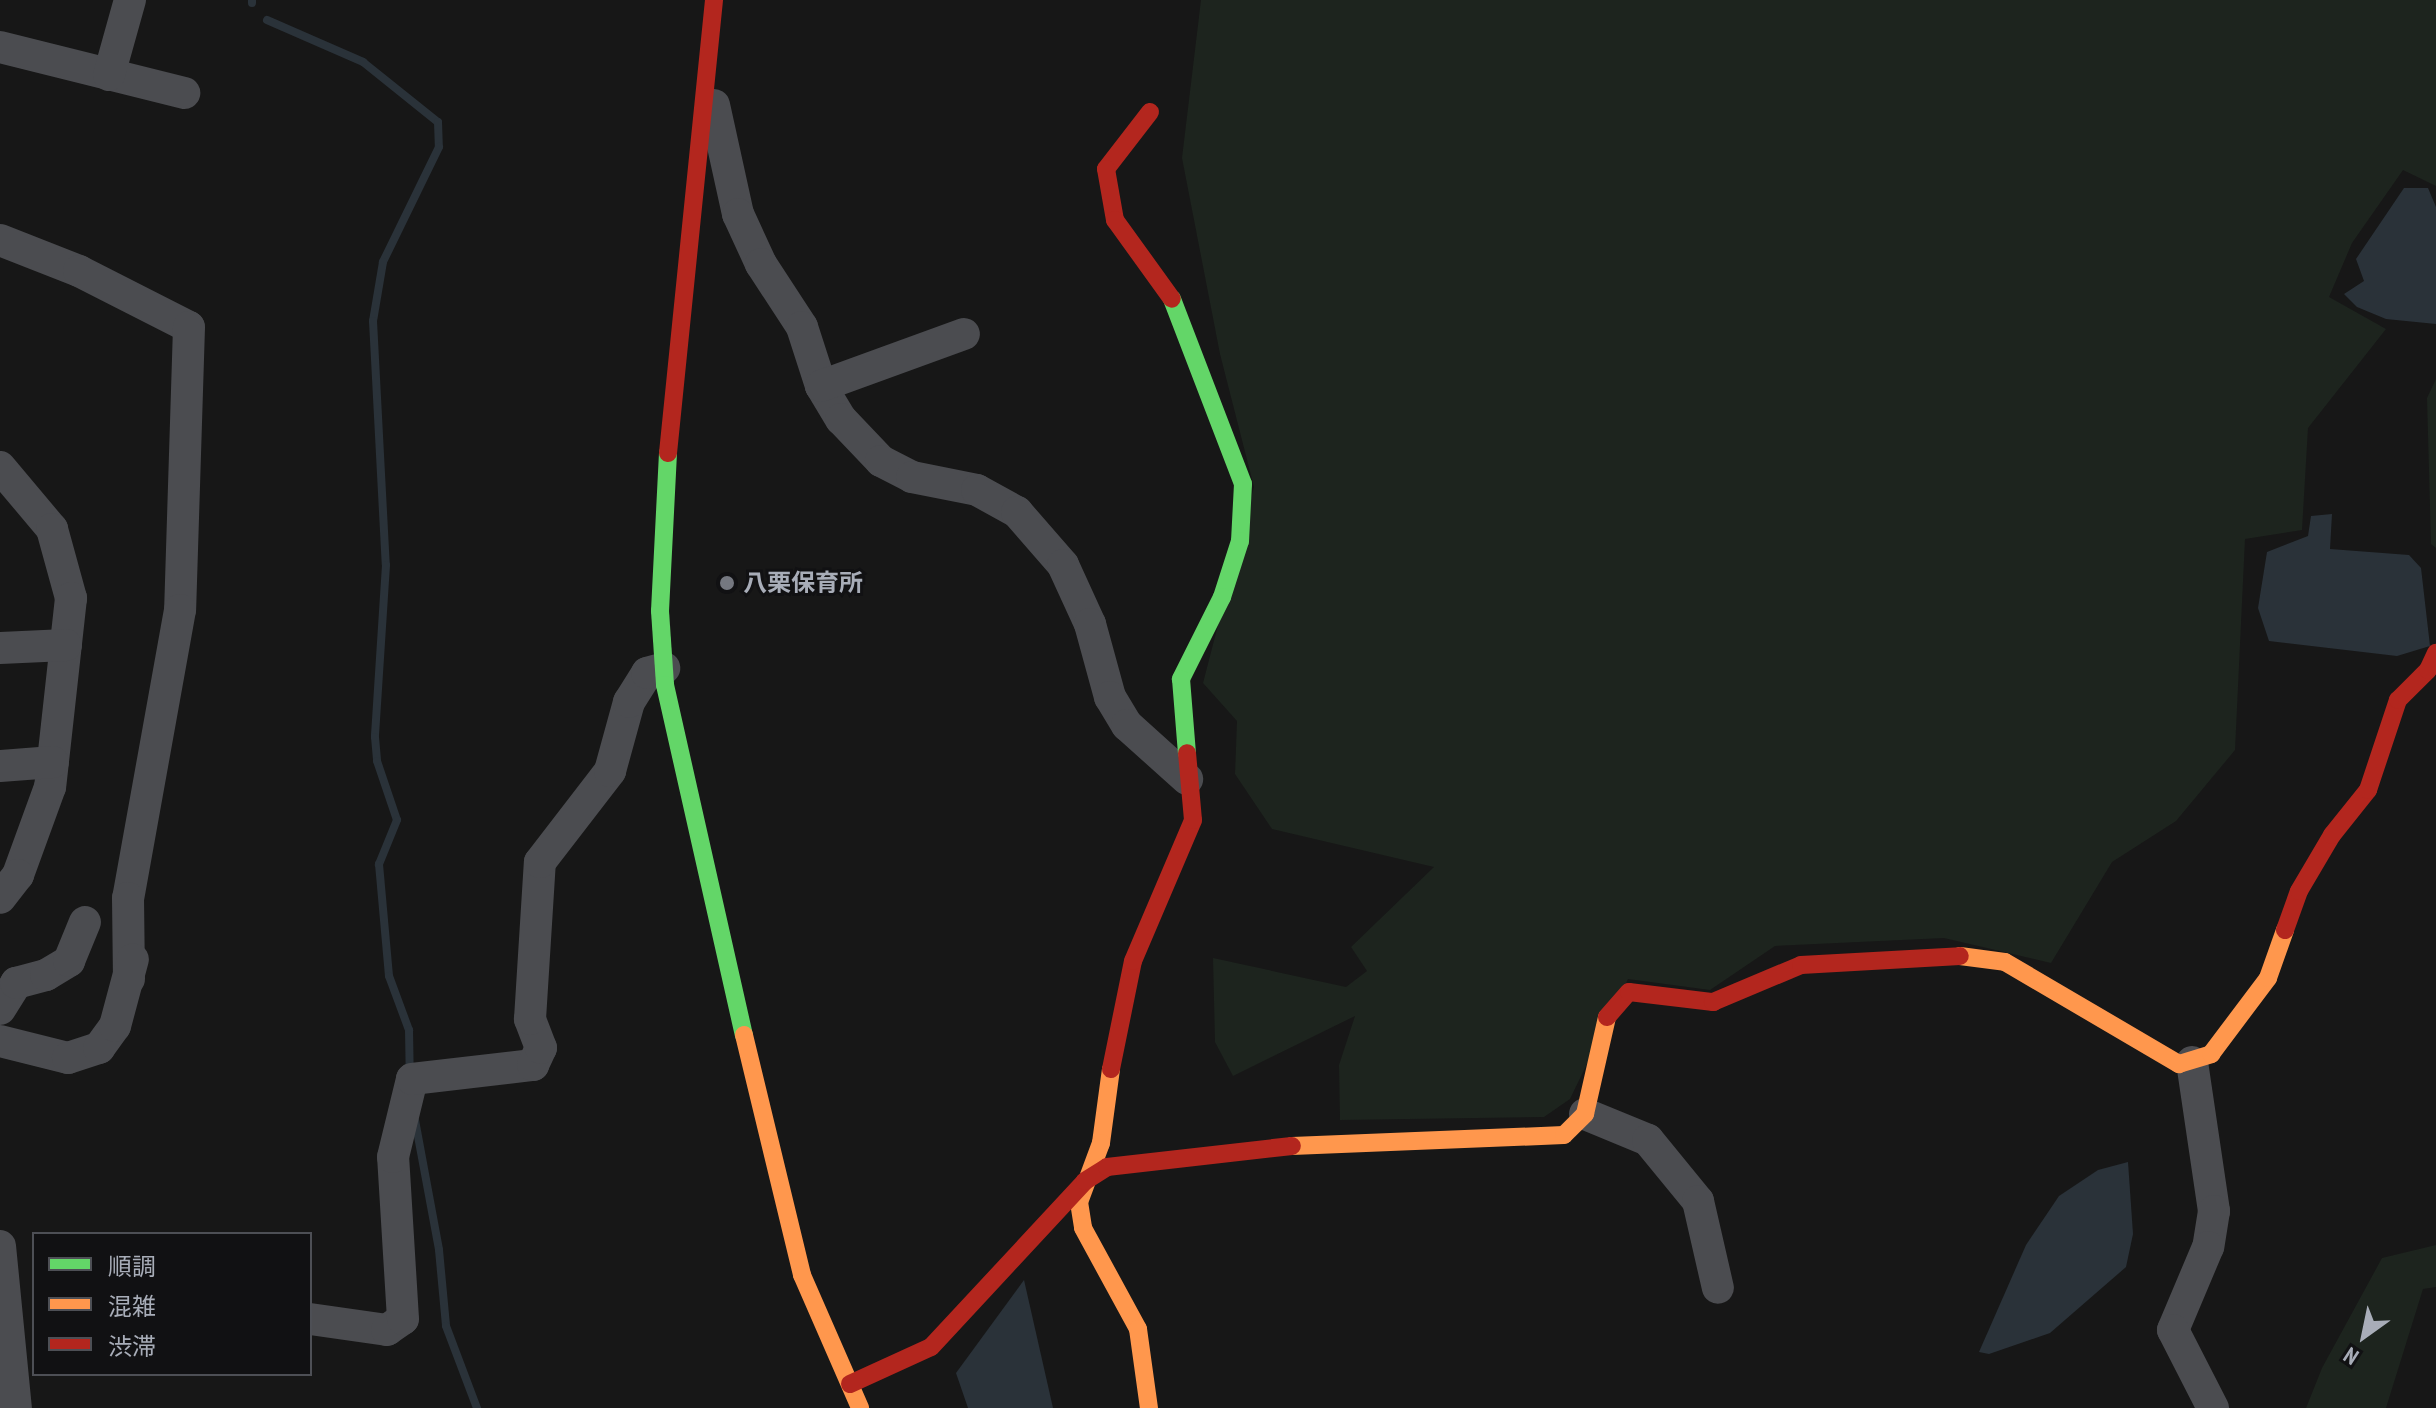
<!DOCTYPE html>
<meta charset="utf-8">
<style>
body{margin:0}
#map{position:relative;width:2436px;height:1408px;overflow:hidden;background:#171717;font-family:"PT Sans Narrow","Noto Sans JP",sans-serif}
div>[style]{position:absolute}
.green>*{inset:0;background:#1d241e}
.water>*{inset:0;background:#2a3239}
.stream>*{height:8px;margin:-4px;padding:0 4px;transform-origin:4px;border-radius:4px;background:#2a3239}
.street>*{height:32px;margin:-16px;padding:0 16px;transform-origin:16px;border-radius:16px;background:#4b4c50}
.fast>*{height:18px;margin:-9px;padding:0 9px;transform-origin:9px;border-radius:9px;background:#63d668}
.slow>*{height:18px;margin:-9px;padding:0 9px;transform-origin:9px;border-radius:9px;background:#ff974d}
.jam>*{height:18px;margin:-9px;padding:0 9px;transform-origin:9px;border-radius:9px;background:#b3261e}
.dots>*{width:22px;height:22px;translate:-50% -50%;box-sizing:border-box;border:4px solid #111113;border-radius:50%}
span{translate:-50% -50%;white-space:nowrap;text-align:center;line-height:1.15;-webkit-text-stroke:6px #111113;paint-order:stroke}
.poi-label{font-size:24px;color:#a8adb8;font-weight:700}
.left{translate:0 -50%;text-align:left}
.legend{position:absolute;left:32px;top:1232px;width:280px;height:144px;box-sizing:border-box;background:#111113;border:2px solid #4d4f55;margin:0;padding:10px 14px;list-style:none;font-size:24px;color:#a8adb8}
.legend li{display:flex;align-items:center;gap:16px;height:40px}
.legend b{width:40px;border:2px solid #4d4f55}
.north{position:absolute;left:2324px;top:1296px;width:80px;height:80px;-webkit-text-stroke:6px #111113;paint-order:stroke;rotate:213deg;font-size:22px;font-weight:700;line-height:32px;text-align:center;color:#a8adb8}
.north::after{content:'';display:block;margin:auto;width:28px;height:36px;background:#a8adb8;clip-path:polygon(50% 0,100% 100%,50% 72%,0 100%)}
</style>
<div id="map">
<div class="green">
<div style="clip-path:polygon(1201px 0,2436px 0,2436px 186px,2403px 170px,2352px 243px,2329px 297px,2386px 329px,2308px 428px,2302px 530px,2245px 539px,2235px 750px,2176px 821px,2112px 862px,2051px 963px,1944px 938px,1775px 946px,1710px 990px,1628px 979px,1570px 1099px,1544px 1117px,1340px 1120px,1339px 1065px,1355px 1016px,1233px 1076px,1215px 1042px,1213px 958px,1346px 987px,1367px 971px,1351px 947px,1434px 867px,1272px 829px,1235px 774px,1237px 721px,1203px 683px,1254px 487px,1220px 354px,1182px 158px)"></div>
<div style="clip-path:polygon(2436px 379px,2436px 548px,2431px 544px,2427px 398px)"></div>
<div style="clip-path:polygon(2436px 1245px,2436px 1287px,2423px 1289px,2386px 1408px,2306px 1408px,2322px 1368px,2382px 1258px)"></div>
</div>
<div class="water">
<div style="clip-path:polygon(2404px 188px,2428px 188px,2436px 207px,2436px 324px,2386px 319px,2357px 307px,2344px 294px,2364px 281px,2356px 259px)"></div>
<div style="clip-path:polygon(2332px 514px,2330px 549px,2409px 555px,2421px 568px,2430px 646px,2397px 656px,2269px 641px,2258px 608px,2267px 552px,2308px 536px,2311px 516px)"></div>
<div style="clip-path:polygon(2128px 1162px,2133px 1234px,2126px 1267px,2050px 1333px,1989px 1354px,1979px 1352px,2026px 1245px,2059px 1196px,2098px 1170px)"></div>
<div style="clip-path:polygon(1024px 1280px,1053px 1408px,968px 1408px,956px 1373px)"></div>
</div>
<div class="stream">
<div style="left:252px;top:0;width:3px;rotate:90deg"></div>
<div style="left:267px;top:20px;width:105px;rotate:23.6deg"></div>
<div style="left:363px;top:62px;width:96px;rotate:38.7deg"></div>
<div style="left:438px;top:122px;width:25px;rotate:88deg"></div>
<div style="left:439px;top:147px;width:128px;rotate:116deg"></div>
<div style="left:383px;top:262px;width:60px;rotate:99.6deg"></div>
<div style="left:373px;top:321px;width:244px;rotate:87deg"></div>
<div style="left:386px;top:565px;width:172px;rotate:93.7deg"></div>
<div style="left:375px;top:737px;width:24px;rotate:85deg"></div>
<div style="left:377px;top:761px;width:62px;rotate:71.3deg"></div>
<div style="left:397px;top:820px;width:48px;rotate:112.2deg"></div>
<div style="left:379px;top:864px;width:112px;rotate:84.9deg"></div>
<div style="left:389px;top:976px;width:58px;rotate:69.7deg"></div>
<div style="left:409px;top:1030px;width:39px;rotate:89deg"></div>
<div style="left:415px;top:1120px;width:132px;rotate:79.5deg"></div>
<div style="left:439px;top:1250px;width:76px;rotate:84.7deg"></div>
<div style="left:446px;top:1326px;width:88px;rotate:69.3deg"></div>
</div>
<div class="street">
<div style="left:0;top:47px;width:190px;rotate:14deg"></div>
<div style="left:109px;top:75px;width:78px;rotate:-74.4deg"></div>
<div style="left:714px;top:105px;width:112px;rotate:77.6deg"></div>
<div style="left:738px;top:214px;width:55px;rotate:65.3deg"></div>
<div style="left:761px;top:264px;width:75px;rotate:56.9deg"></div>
<div style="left:802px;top:327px;width:62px;rotate:72.1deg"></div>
<div style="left:821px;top:386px;width:39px;rotate:59deg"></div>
<div style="left:841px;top:419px;width:58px;rotate:46.4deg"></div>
<div style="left:881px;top:461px;width:35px;rotate:27deg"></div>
<div style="left:912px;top:477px;width:66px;rotate:11.3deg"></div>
<div style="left:977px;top:490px;width:46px;rotate:28.8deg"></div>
<div style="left:1017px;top:512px;width:70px;rotate:49deg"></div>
<div style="left:1063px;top:565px;width:65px;rotate:65.4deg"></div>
<div style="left:1090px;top:624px;width:76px;rotate:74.7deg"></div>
<div style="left:1110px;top:697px;width:33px;rotate:59deg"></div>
<div style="left:1127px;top:725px;width:81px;rotate:42deg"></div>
<div style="left:0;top:240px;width:85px;rotate:21.4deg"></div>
<div style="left:79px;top:271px;width:123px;rotate:27deg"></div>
<div style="left:189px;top:327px;width:283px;rotate:91.8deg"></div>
<div style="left:180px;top:610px;width:293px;rotate:100.2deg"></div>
<div style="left:128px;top:898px;width:81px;rotate:89.3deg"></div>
<div style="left:821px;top:386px;width:152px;rotate:-20deg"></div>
<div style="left:0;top:467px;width:81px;rotate:50deg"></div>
<div style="left:52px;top:529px;width:72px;rotate:74.6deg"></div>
<div style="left:71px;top:598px;width:190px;rotate:96.3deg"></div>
<div style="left:50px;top:787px;width:94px;rotate:110deg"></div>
<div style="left:18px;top:875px;width:29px;rotate:128deg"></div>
<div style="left:0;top:648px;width:66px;rotate:-2.6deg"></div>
<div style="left:0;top:766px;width:53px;rotate:-4.3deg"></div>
<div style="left:0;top:1009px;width:31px;rotate:-58deg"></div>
<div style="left:16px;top:983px;width:31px;rotate:-15deg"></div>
<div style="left:46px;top:975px;width:27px;rotate:-31deg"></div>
<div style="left:69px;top:961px;width:42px;rotate:-67.7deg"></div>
<div style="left:0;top:1041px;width:70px;rotate:14deg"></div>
<div style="left:68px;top:1058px;width:33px;rotate:-18deg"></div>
<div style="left:99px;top:1048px;width:27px;rotate:-54deg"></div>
<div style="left:115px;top:1026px;width:69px;rotate:-75deg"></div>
<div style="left:2192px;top:1062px;width:151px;rotate:81.6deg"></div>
<div style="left:2214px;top:1211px;width:36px;rotate:99deg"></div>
<div style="left:2208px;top:1247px;width:90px;rotate:112.9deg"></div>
<div style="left:2173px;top:1330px;width:88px;rotate:62.9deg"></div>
<div style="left:1585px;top:1114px;width:68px;rotate:22.4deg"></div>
<div style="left:1648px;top:1140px;width:79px;rotate:50.7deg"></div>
<div style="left:1698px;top:1201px;width:89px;rotate:77.1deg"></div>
<div style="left:0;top:1246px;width:163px;rotate:84.4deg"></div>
<div style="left:310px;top:1319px;width:78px;rotate:8.1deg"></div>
<div style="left:387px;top:1330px;width:19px;rotate:-35deg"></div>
<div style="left:403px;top:1319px;width:162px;rotate:-93.5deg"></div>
<div style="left:393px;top:1157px;width:80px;rotate:-76.3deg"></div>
<div style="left:412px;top:1079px;width:122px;rotate:-6.6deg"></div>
<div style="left:533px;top:1065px;width:19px;rotate:-65deg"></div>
<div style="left:541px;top:1048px;width:31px;rotate:-111deg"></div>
<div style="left:530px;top:1019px;width:157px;rotate:-86.4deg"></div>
<div style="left:540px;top:862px;width:115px;rotate:-52.4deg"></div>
<div style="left:610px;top:771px;width:72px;rotate:-74.6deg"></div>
<div style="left:629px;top:702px;width:34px;rotate:-58deg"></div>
<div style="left:647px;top:673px;width:18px;rotate:-16deg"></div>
</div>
<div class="fast">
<div style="left:1172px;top:299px;width:198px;rotate:69deg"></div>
<div style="left:1243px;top:484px;width:57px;rotate:93deg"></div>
<div style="left:1240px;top:541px;width:59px;rotate:107.8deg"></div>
<div style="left:1222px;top:597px;width:92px;rotate:116.6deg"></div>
<div style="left:1181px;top:679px;width:74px;rotate:85.4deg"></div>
<div style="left:668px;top:453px;width:158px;rotate:92.9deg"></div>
<div style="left:660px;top:611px;width:74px;rotate:86.1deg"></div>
<div style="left:665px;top:685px;width:359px;rotate:77.3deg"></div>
</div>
<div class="slow">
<div style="left:1960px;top:956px;width:45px;rotate:7.6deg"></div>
<div style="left:2005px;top:962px;width:202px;rotate:30.4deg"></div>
<div style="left:2179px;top:1064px;width:34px;rotate:-17deg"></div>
<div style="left:2211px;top:1054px;width:95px;rotate:-53.1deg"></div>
<div style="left:2268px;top:978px;width:51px;rotate:-70.5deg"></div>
<div style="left:744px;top:1035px;width:247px;rotate:76.4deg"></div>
<div style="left:802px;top:1275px;width:145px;rotate:66.4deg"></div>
<div style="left:1111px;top:1069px;width:75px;rotate:97.7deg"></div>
<div style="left:1101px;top:1143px;width:63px;rotate:110.4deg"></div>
<div style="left:1079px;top:1202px;width:26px;rotate:81deg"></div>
<div style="left:1083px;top:1228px;width:115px;rotate:61.4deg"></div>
<div style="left:1138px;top:1329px;width:80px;rotate:82.1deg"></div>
<div style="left:1292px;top:1146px;width:272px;rotate:-2.3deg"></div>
<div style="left:1564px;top:1135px;width:30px;rotate:-45deg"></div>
<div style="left:1585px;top:1114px;width:99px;rotate:-77.2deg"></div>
</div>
<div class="jam">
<div style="left:1150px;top:112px;width:72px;rotate:127.7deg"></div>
<div style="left:1106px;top:169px;width:52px;rotate:80deg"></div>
<div style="left:1115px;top:220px;width:97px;rotate:54.2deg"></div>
<div style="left:668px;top:453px;width:455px;rotate:-84.2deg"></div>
<div style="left:2285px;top:930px;width:41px;rotate:-70.3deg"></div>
<div style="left:2299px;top:891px;width:65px;rotate:-59.5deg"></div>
<div style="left:2332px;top:835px;width:58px;rotate:-51.3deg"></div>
<div style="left:2368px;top:790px;width:95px;rotate:-71.6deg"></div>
<div style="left:2398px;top:700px;width:42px;rotate:-45deg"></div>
<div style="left:2428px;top:670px;width:19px;rotate:-65deg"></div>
<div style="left:1607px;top:1017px;width:33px;rotate:-49deg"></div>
<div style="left:1629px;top:992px;width:85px;rotate:6.8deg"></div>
<div style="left:1713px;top:1002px;width:95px;rotate:-22.8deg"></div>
<div style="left:1801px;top:965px;width:159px;rotate:-3.2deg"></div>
<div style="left:1111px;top:1069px;width:110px;rotate:-78.5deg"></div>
<div style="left:1133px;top:961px;width:153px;rotate:-66.9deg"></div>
<div style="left:1193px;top:820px;width:67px;rotate:-95.1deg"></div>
<div style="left:850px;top:1384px;width:89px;rotate:-24.6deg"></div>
<div style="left:931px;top:1347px;width:226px;rotate:-47.1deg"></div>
<div style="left:1085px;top:1181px;width:26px;rotate:-32deg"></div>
<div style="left:1107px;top:1167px;width:186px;rotate:-6.5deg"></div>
</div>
<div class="dots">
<div style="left:727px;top:583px;background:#757880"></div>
</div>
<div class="poi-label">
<span class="left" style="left:743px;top:583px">八栗保育所</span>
</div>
<ul class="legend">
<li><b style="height:10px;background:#63d668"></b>順調</li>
<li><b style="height:10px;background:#ff974d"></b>混雑</li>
<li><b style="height:10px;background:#b3261e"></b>渋滞</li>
</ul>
<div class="north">N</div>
</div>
